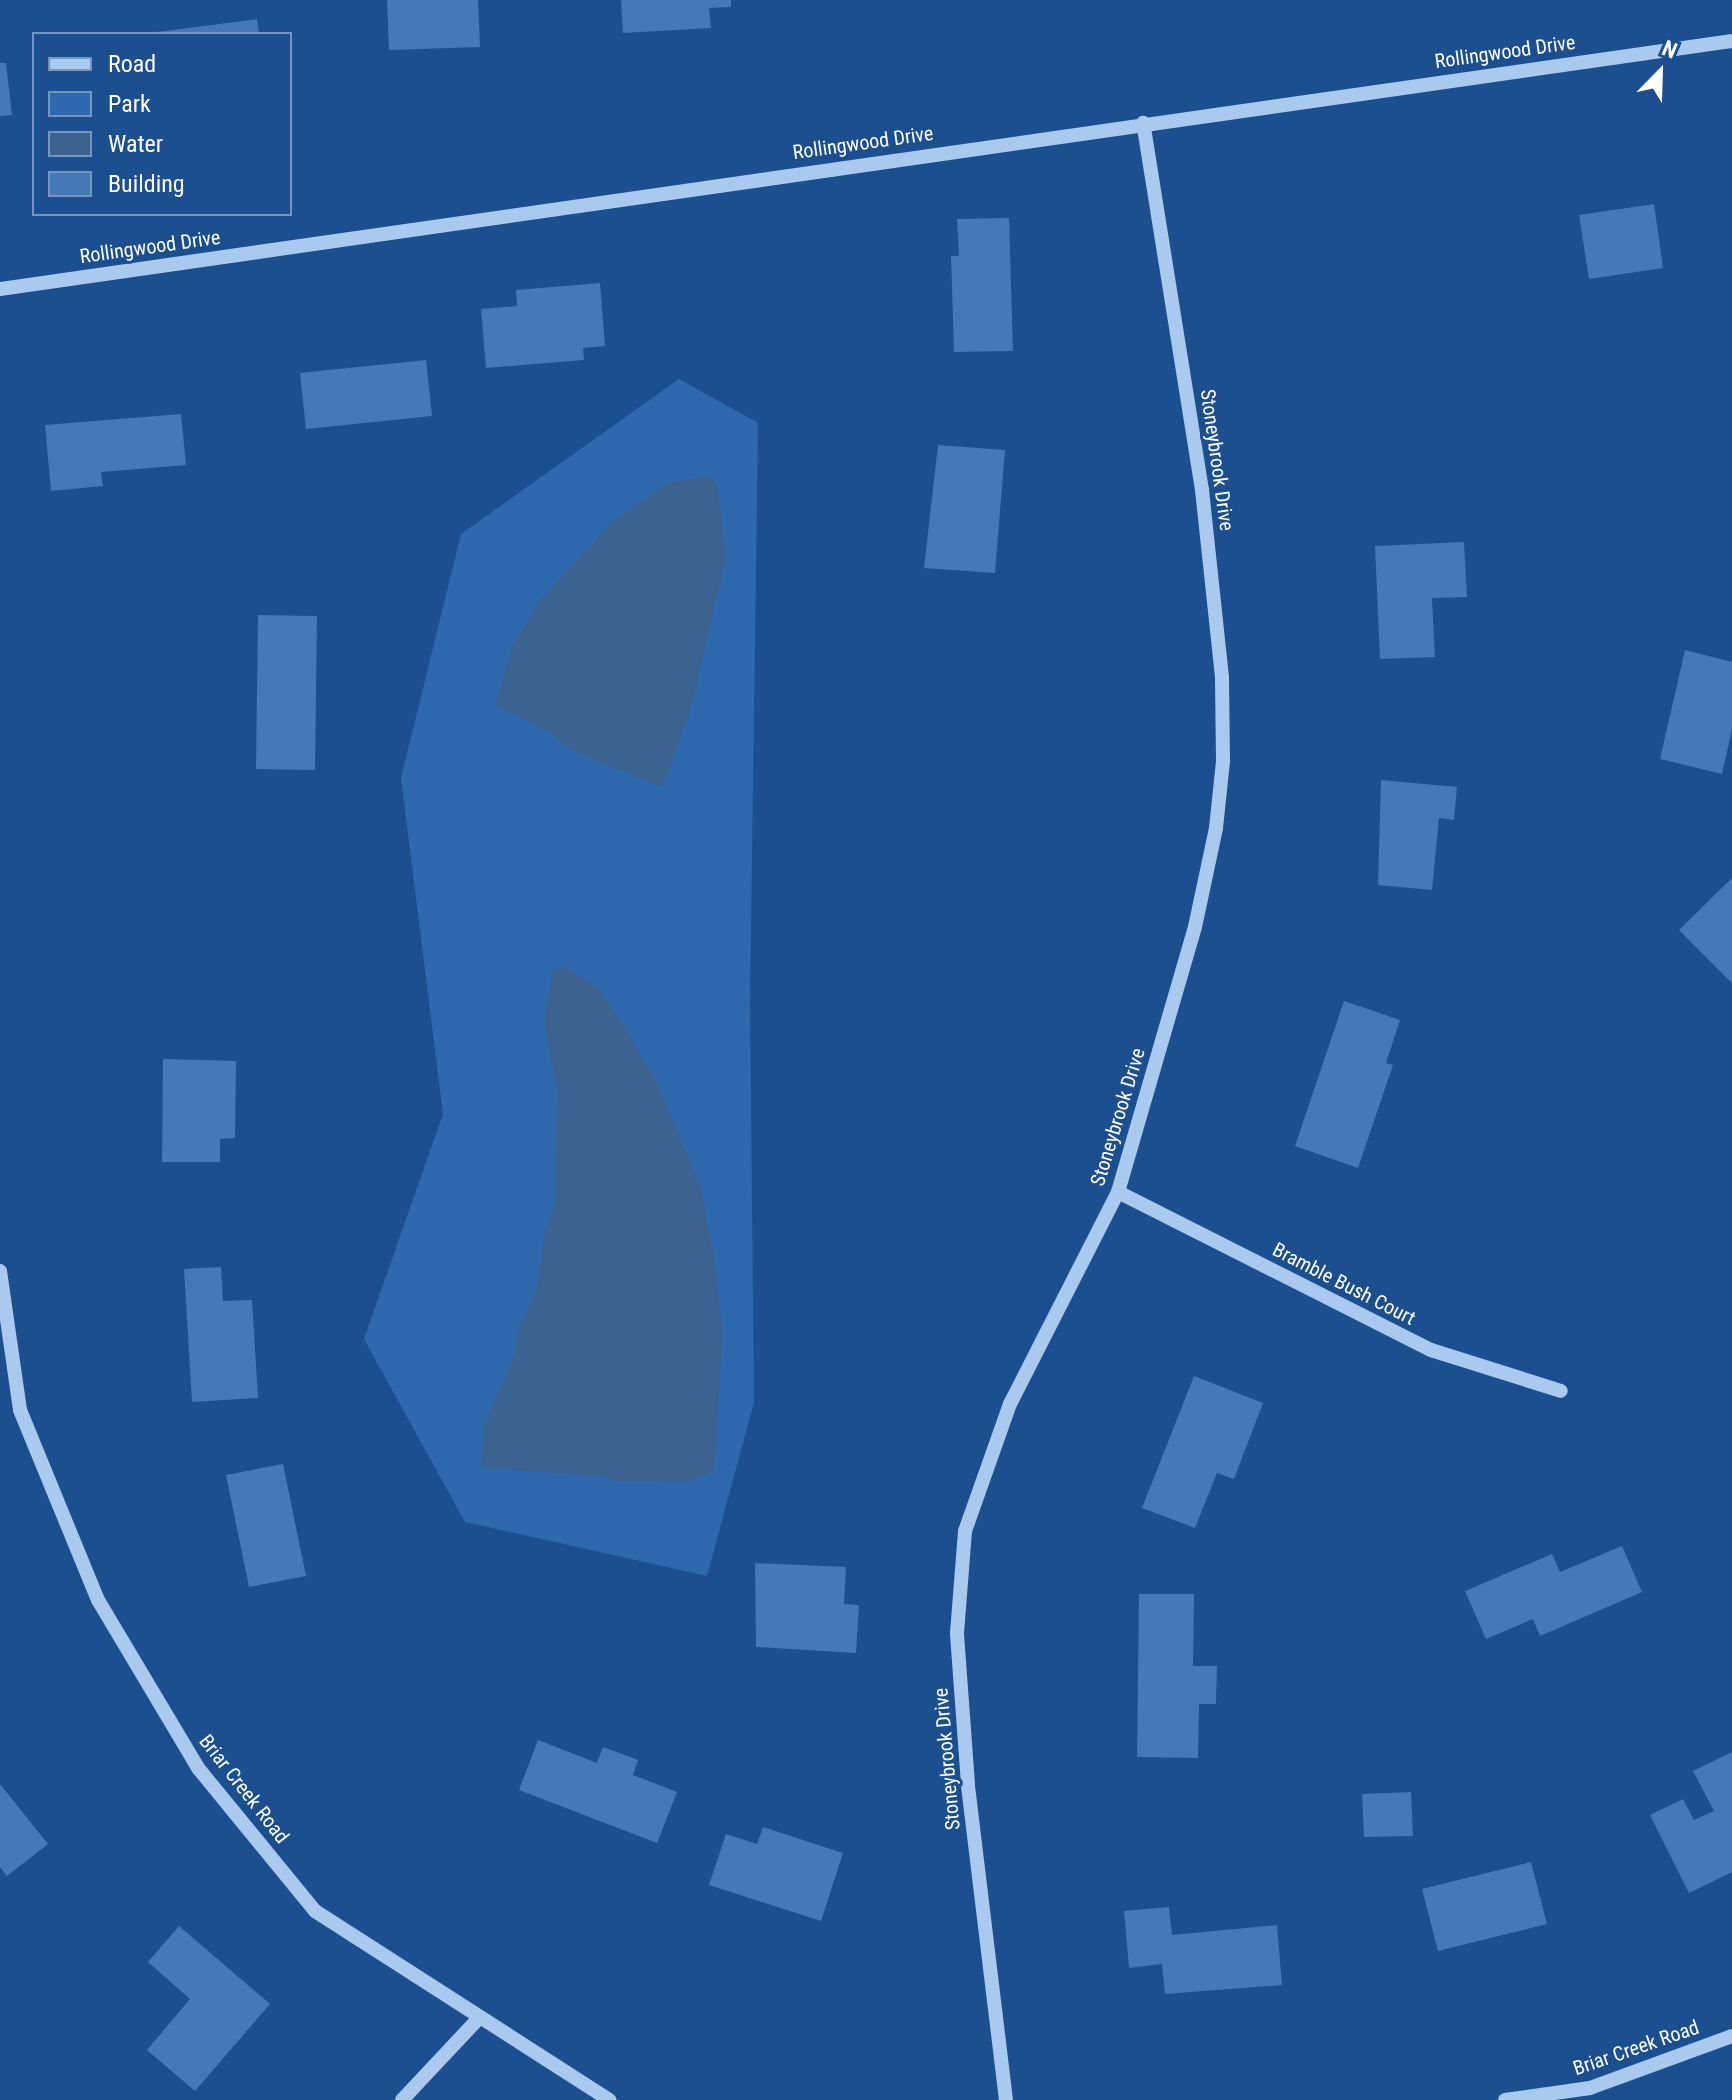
<!DOCTYPE html>
<style>
body{margin:0}
#map{position:relative;width:1732px;height:2100px;overflow:hidden;background:#1b4f8f;font-family:"Roboto Condensed",sans-serif}
div>[style]{position:absolute}
.green>*{inset:0;background:#2e69ad}
.water>*{inset:0;background:#3c6290}
.building>*{inset:0;background:#4478b7}
.minor>*{height:14px;margin:-7px;padding:0 7px;transform-origin:7px;border-radius:7px;background:#a9c9ee}
span{translate:-50% -50%;white-space:nowrap;text-align:center;line-height:1.15;-webkit-text-stroke:6px #1b4f8f;paint-order:stroke}
.street-label{font-size:20px;color:#fff}
.legend{position:absolute;left:32px;top:32px;width:260px;height:184px;box-sizing:border-box;background:#1b4f8f;border:2px solid #7695bc;margin:0;padding:10px 14px;list-style:none;font-size:24px;color:#fff}
.legend li{display:flex;align-items:center;gap:16px;height:40px}
.legend b{width:40px;border:2px solid #7695bc}
.north{position:absolute;left:1620px;top:32px;width:80px;height:80px;-webkit-text-stroke:6px #1b4f8f;paint-order:stroke;rotate:23deg;font-size:22px;font-weight:700;line-height:32px;text-align:center;color:#fff}
.north::after{content:'';display:block;margin:auto;width:28px;height:36px;background:#fff;clip-path:polygon(50% 0,100% 100%,50% 72%,0 100%)}
</style>
<div id="map">
<div class="green">
<div style="clip-path:polygon(679px 379px,758px 423px,750px 1002px,754px 1402px,707px 1576px,465px 1522px,364px 1339px,443px 1114px,401px 778px,461px 534px)"></div>
</div>
<div class="water">
<div style="clip-path:polygon(709px 477px,717px 484px,726px 558px,690px 711px,662px 788px,565px 747px,555px 735px,495px 705px,512px 647px,538px 603px,613px 521px,669px 482px)"></div>
<div style="clip-path:polygon(567px 968px,599px 989px,626px 1030px,658px 1084px,700px 1186px,717px 1274px,722px 1335px,716px 1451px,712px 1471px,688px 1482px,615px 1481px,603px 1476px,481px 1468px,484px 1426px,516px 1351px,516px 1336px,537px 1286px,545px 1231px,555px 1206px,557px 1089px,544px 1024px,553px 969px)"></div>
</div>
<div class="building">
<div style="clip-path:polygon(387px 0,478px 0,480px 47px,389px 50px)"></div>
<div style="clip-path:polygon(621px 0,731px 0,731px 7px,709px 8px,711px 28px,623px 33px)"></div>
<div style="clip-path:polygon(257px 19px,259px 34px,157px 34px,157px 32px)"></div>
<div style="clip-path:polygon(0 63px,6px 63px,12px 115px,0 116px)"></div>
<div style="clip-path:polygon(1654px 204px,1663px 268px,1589px 279px,1579px 215px)"></div>
<div style="clip-path:polygon(1009px 218px,1013px 351px,954px 352px,951px 256px,959px 256px,957px 219px)"></div>
<div style="clip-path:polygon(600px 283px,605px 346px,583px 348px,584px 360px,486px 368px,481px 309px,517px 306px,516px 290px)"></div>
<div style="clip-path:polygon(426px 360px,432px 416px,306px 429px,300px 373px)"></div>
<div style="clip-path:polygon(181px 414px,186px 465px,101px 472px,103px 486px,51px 491px,45px 425px)"></div>
<div style="clip-path:polygon(938px 445px,1005px 450px,995px 573px,924px 568px)"></div>
<div style="clip-path:polygon(1464px 542px,1467px 597px,1432px 598px,1435px 657px,1380px 659px,1375px 546px)"></div>
<div style="clip-path:polygon(258px 615px,317px 616px,315px 770px,256px 769px)"></div>
<div style="clip-path:polygon(1685px 650px,1732px 662px,1732px 729px,1722px 774px,1660px 759px)"></div>
<div style="clip-path:polygon(1381px 780px,1457px 787px,1454px 820px,1439px 818px,1432px 890px,1378px 885px)"></div>
<div style="clip-path:polygon(1732px 878px,1732px 983px,1679px 930px)"></div>
<div style="clip-path:polygon(1344px 1001px,1400px 1020px,1386px 1063px,1393px 1065px,1358px 1168px,1295px 1146px)"></div>
<div style="clip-path:polygon(163px 1059px,236px 1061px,235px 1138px,220px 1139px,220px 1162px,162px 1162px)"></div>
<div style="clip-path:polygon(221px 1267px,223px 1301px,252px 1300px,258px 1398px,192px 1402px,184px 1269px)"></div>
<div style="clip-path:polygon(1194px 1376px,1263px 1403px,1234px 1479px,1217px 1473px,1195px 1528px,1142px 1508px)"></div>
<div style="clip-path:polygon(283px 1464px,306px 1576px,249px 1587px,226px 1475px)"></div>
<div style="clip-path:polygon(1622px 1546px,1642px 1592px,1540px 1636px,1533px 1619px,1486px 1639px,1465px 1591px,1552px 1554px,1560px 1572px)"></div>
<div style="clip-path:polygon(755px 1563px,846px 1567px,844px 1604px,859px 1605px,856px 1653px,756px 1647px)"></div>
<div style="clip-path:polygon(1139px 1594px,1194px 1594px,1193px 1666px,1217px 1666px,1216px 1704px,1199px 1704px,1198px 1758px,1137px 1757px)"></div>
<div style="clip-path:polygon(538px 1740px,597px 1763px,603px 1747px,638px 1760px,633px 1775px,677px 1792px,657px 1843px,519px 1790px)"></div>
<div style="clip-path:polygon(1732px 1752px,1732px 1872px,1689px 1893px,1650px 1815px,1683px 1799px,1694px 1820px,1714px 1811px,1693px 1771px)"></div>
<div style="clip-path:polygon(0 1784px,48px 1844px,7px 1876px,0 1867px)"></div>
<div style="clip-path:polygon(1411px 1792px,1413px 1836px,1364px 1837px,1362px 1794px)"></div>
<div style="clip-path:polygon(763px 1827px,843px 1853px,821px 1921px,709px 1885px,726px 1834px,757px 1844px)"></div>
<div style="clip-path:polygon(1531px 1862px,1547px 1924px,1438px 1951px,1422px 1889px)"></div>
<div style="clip-path:polygon(1169px 1907px,1172px 1935px,1277px 1925px,1282px 1985px,1165px 1994px,1162px 1964px,1129px 1968px,1124px 1911px)"></div>
<div style="clip-path:polygon(179px 1926px,270px 2004px,195px 2091px,147px 2050px,190px 1999px,148px 1962px)"></div>
</div>
<div class="minor">
<div style="left:0;top:289px;width:1750px;rotate:-8.15deg"></div>
<div style="left:1118px;top:1192px;width:351px;rotate:26.8deg"></div>
<div style="left:1431px;top:1350px;width:136px;rotate:17.5deg"></div>
<div style="left:0;top:1271px;width:140px;rotate:81.8deg"></div>
<div style="left:20px;top:1410px;width:205px;rotate:67.7deg"></div>
<div style="left:98px;top:1600px;width:196px;rotate:59.2deg"></div>
<div style="left:198px;top:1768px;width:185px;rotate:50.7deg"></div>
<div style="left:315px;top:1911px;width:350px;rotate:32.7deg"></div>
<div style="left:402px;top:2100px;width:112px;rotate:-46.8deg"></div>
<div style="left:1006px;top:2100px;width:318px;rotate:-96.9deg"></div>
<div style="left:968px;top:1784px;width:151px;rotate:-94.2deg"></div>
<div style="left:957px;top:1633px;width:102px;rotate:-85.5deg"></div>
<div style="left:965px;top:1531px;width:135px;rotate:-70.5deg"></div>
<div style="left:1010px;top:1404px;width:238px;rotate:-63deg"></div>
<div style="left:1118px;top:1192px;width:276px;rotate:-73.8deg"></div>
<div style="left:1195px;top:927px;width:101px;rotate:-78deg"></div>
<div style="left:1216px;top:828px;width:67px;rotate:-84deg"></div>
<div style="left:1223px;top:761px;width:84px;rotate:-90.7deg"></div>
<div style="left:1222px;top:677px;width:188px;rotate:-96.1deg"></div>
<div style="left:1202px;top:490px;width:372px;rotate:-99.1deg"></div>
<div style="left:1505px;top:2100px;width:86px;rotate:-8deg"></div>
<div style="left:1590px;top:2088px;width:151px;rotate:-20.1deg"></div>
</div>
<div class="street-label">
<span style="left:1505px;top:52px;rotate:-8deg">Rollingwood Drive</span>
<span style="left:863px;top:143px;rotate:-8deg">Rollingwood Drive</span>
<span style="left:150px;top:247px;rotate:-8deg">Rollingwood Drive</span>
<span style="left:1217px;top:460px;rotate:82deg">Stoneybrook Drive</span>
<span style="left:1118px;top:1117px;rotate:-73deg">Stoneybrook Drive</span>
<span style="left:1344px;top:1284px;rotate:27deg">Bramble Bush Court</span>
<span style="left:947px;top:1759px;rotate:-95deg">Stoneybrook Drive</span>
<span style="left:244px;top:1789px;rotate:52deg">Briar Creek Road</span>
<span style="left:1636px;top:2048px;rotate:-19deg">Briar Creek Road</span>
</div>
<ul class="legend">
<li><b style="height:10px;background:#a9c9ee"></b>Road</li>
<li><b style="height:22px;background:#2e69ad"></b>Park</li>
<li><b style="height:22px;background:#3c6290"></b>Water</li>
<li><b style="height:22px;background:#4478b7"></b>Building</li>
</ul>
<div class="north">N</div>
</div>
